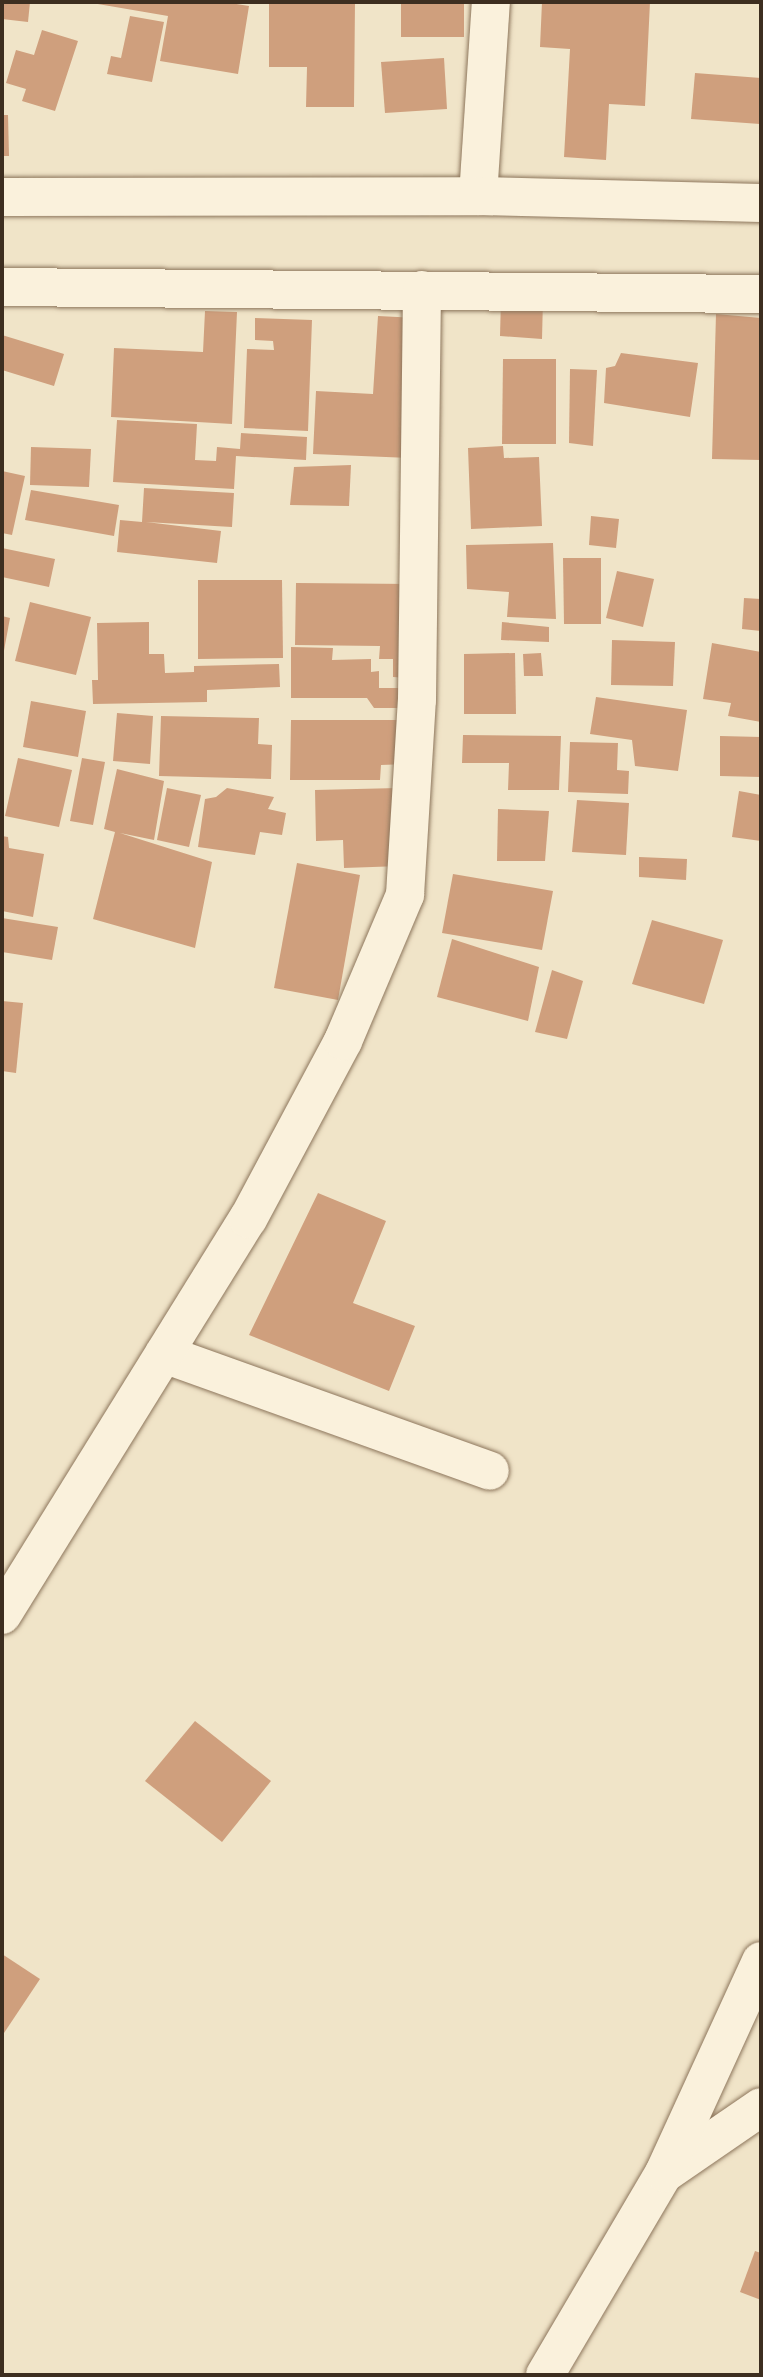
<!DOCTYPE html>
<style>
body{margin:0}
#map{position:relative;width:763px;height:2377px;overflow:hidden;background:#f0e4c8;font-family:"Crimson Pro",serif}
div>[style]{position:absolute}
.building>*{inset:0;background:#cf9f7d}
.roads{filter:drop-shadow(0 0 2px #8d765c) drop-shadow(0 0 2px #8d765c)}
.street>*{height:38px;margin:-19px;padding:0 19px;transform-origin:19px;border-radius:19px;background:#faf1dc}
.secondary>*{height:38px;margin:-19px;padding:0 19px;transform-origin:19px;border-radius:19px;background:#faf1dc}
span{translate:-50% -50%;white-space:nowrap;text-align:center;line-height:1.15;-webkit-text-stroke:7px #f7eed8;paint-order:stroke}
.frame{position:absolute;inset:0;border:4px solid #3d2e20;pointer-events:none}
</style>
<div id="map">
<div class="building">
<div style="clip-path:polygon(2px 2px,30px 2px,28px 22px,2px 19px)"></div>
<div style="clip-path:polygon(86px 2px,224px 2px,249px 6px,238px 74px,160px 61px,168px 16px)"></div>
<div style="clip-path:polygon(269px 2px,355px 2px,354px 107px,306px 107px,307px 67px,269px 67px)"></div>
<div style="clip-path:polygon(401px 2px,464px 2px,464px 37px,401px 37px)"></div>
<div style="clip-path:polygon(542px 2px,650px 2px,645px 106px,609px 104px,606px 160px,564px 157px,570px 49px,540px 47px)"></div>
<div style="clip-path:polygon(130px 16px,164px 22px,152px 82px,107px 74px,111px 56px,121px 58px)"></div>
<div style="clip-path:polygon(42px 30px,78px 41px,55px 111px,22px 101px,26px 89px,6px 83px,16px 50px,34px 55px)"></div>
<div style="clip-path:polygon(444px 58px,447px 109px,385px 113px,381px 62px)"></div>
<div style="clip-path:polygon(695px 73px,761px 78px,760px 124px,691px 119px)"></div>
<div style="clip-path:polygon(2px 115px,8px 115px,9px 156px,2px 156px)"></div>
<div style="clip-path:polygon(501px 299px,543px 299px,542px 339px,500px 336px)"></div>
<div style="clip-path:polygon(205px 311px,237px 312px,232px 424px,111px 417px,114px 348px,203px 352px)"></div>
<div style="clip-path:polygon(716px 314px,761px 318px,761px 460px,712px 459px)"></div>
<div style="clip-path:polygon(378px 316px,417px 318px,410px 458px,313px 454px,316px 391px,373px 394px)"></div>
<div style="clip-path:polygon(255px 318px,312px 320px,308px 431px,244px 428px,247px 349px,274px 350px,273px 341px,255px 340px)"></div>
<div style="clip-path:polygon(2px 335px,64px 354px,54px 386px,2px 370px)"></div>
<div style="clip-path:polygon(621px 353px,698px 363px,690px 417px,604px 403px,606px 368px,615px 366px)"></div>
<div style="clip-path:polygon(503px 359px,556px 359px,556px 444px,502px 444px)"></div>
<div style="clip-path:polygon(570px 369px,597px 370px,593px 446px,569px 443px)"></div>
<div style="clip-path:polygon(117px 420px,197px 424px,195px 460px,216px 461px,217px 447px,240px 449px,241px 433px,307px 437px,306px 460px,236px 456px,234px 489px,113px 482px)"></div>
<div style="clip-path:polygon(503px 446px,504px 458px,539px 457px,542px 526px,471px 529px,468px 448px)"></div>
<div style="clip-path:polygon(31px 447px,91px 449px,89px 487px,30px 485px)"></div>
<div style="clip-path:polygon(351px 465px,349px 506px,290px 505px,294px 467px)"></div>
<div style="clip-path:polygon(2px 471px,25px 476px,12px 535px,2px 533px)"></div>
<div style="clip-path:polygon(144px 488px,234px 493px,232px 527px,146px 522px,221px 531px,217px 563px,117px 552px,120px 520px,142px 522px)"></div>
<div style="clip-path:polygon(31px 490px,119px 505px,114px 536px,25px 520px)"></div>
<div style="clip-path:polygon(591px 516px,619px 519px,616px 548px,589px 545px)"></div>
<div style="clip-path:polygon(553px 543px,556px 619px,507px 617px,509px 592px,467px 589px,466px 545px)"></div>
<div style="clip-path:polygon(2px 548px,55px 559px,49px 587px,2px 577px)"></div>
<div style="clip-path:polygon(563px 558px,601px 558px,601px 624px,564px 624px)"></div>
<div style="clip-path:polygon(617px 571px,654px 579px,643px 627px,606px 618px)"></div>
<div style="clip-path:polygon(198px 580px,282px 580px,283px 658px,198px 659px)"></div>
<div style="clip-path:polygon(296px 583px,412px 584px,410px 678px,393px 677px,393px 659px,379px 659px,380px 646px,295px 645px)"></div>
<div style="clip-path:polygon(744px 598px,761px 599px,761px 631px,742px 629px)"></div>
<div style="clip-path:polygon(30px 602px,91px 617px,76px 675px,15px 661px)"></div>
<div style="clip-path:polygon(2px 616px,10px 618px,3px 656px,2px 656px)"></div>
<div style="clip-path:polygon(149px 622px,149px 654px,164px 654px,165px 673px,194px 672px,194px 666px,279px 664px,280px 687px,207px 690px,207px 702px,93px 704px,92px 680px,98px 680px,97px 623px)"></div>
<div style="clip-path:polygon(502px 622px,549px 627px,549px 642px,501px 640px)"></div>
<div style="clip-path:polygon(612px 640px,675px 642px,673px 686px,611px 685px)"></div>
<div style="clip-path:polygon(712px 643px,761px 652px,761px 722px,728px 716px,731px 703px,703px 699px)"></div>
<div style="clip-path:polygon(291px 647px,333px 648px,332px 660px,371px 659px,371px 672px,379px 671px,379px 688px,407px 688px,407px 708px,374px 708px,367px 698px,291px 698px)"></div>
<div style="clip-path:polygon(515px 653px,516px 714px,464px 714px,464px 654px)"></div>
<div style="clip-path:polygon(541px 653px,543px 676px,524px 676px,523px 654px)"></div>
<div style="clip-path:polygon(596px 697px,687px 710px,678px 771px,635px 766px,632px 740px,590px 734px)"></div>
<div style="clip-path:polygon(31px 701px,86px 711px,78px 757px,23px 747px)"></div>
<div style="clip-path:polygon(117px 713px,153px 716px,150px 764px,113px 761px)"></div>
<div style="clip-path:polygon(161px 716px,259px 718px,258px 744px,272px 745px,271px 779px,159px 776px)"></div>
<div style="clip-path:polygon(291px 720px,407px 720px,407px 764px,381px 765px,380px 780px,290px 780px)"></div>
<div style="clip-path:polygon(463px 735px,561px 736px,559px 790px,508px 790px,509px 763px,462px 763px)"></div>
<div style="clip-path:polygon(720px 736px,761px 737px,761px 777px,720px 776px)"></div>
<div style="clip-path:polygon(570px 742px,618px 743px,617px 770px,629px 771px,628px 794px,568px 792px)"></div>
<div style="clip-path:polygon(18px 758px,72px 770px,59px 827px,5px 816px)"></div>
<div style="clip-path:polygon(82px 758px,105px 762px,93px 825px,70px 821px)"></div>
<div style="clip-path:polygon(117px 769px,164px 781px,154px 840px,120px 833px,212px 862px,195px 948px,93px 919px,115px 832px,104px 829px)"></div>
<div style="clip-path:polygon(167px 788px,201px 795px,189px 847px,157px 840px)"></div>
<div style="clip-path:polygon(227px 788px,274px 797px,268px 809px,286px 813px,282px 835px,260px 832px,255px 855px,198px 847px,205px 799px,216px 797px)"></div>
<div style="clip-path:polygon(398px 788px,401px 866px,344px 868px,343px 840px,316px 841px,315px 790px)"></div>
<div style="clip-path:polygon(739px 791px,761px 795px,761px 841px,732px 837px)"></div>
<div style="clip-path:polygon(577px 800px,629px 803px,626px 855px,572px 852px)"></div>
<div style="clip-path:polygon(498px 809px,549px 811px,545px 861px,497px 861px)"></div>
<div style="clip-path:polygon(2px 836px,8px 837px,9px 848px,44px 854px,33px 917px,2px 911px)"></div>
<div style="clip-path:polygon(639px 857px,687px 859px,686px 880px,639px 877px)"></div>
<div style="clip-path:polygon(297px 863px,360px 875px,338px 1000px,274px 988px)"></div>
<div style="clip-path:polygon(453px 874px,553px 891px,542px 950px,442px 933px)"></div>
<div style="clip-path:polygon(2px 918px,58px 927px,52px 960px,2px 952px)"></div>
<div style="clip-path:polygon(652px 920px,723px 940px,704px 1004px,632px 984px)"></div>
<div style="clip-path:polygon(452px 939px,539px 967px,528px 1021px,437px 997px)"></div>
<div style="clip-path:polygon(552px 970px,583px 981px,567px 1039px,535px 1032px)"></div>
<div style="clip-path:polygon(2px 1001px,23px 1003px,16px 1073px,2px 1071px)"></div>
<div style="clip-path:polygon(318px 1193px,386px 1221px,353px 1303px,415px 1326px,389px 1391px,249px 1335px)"></div>
<div style="clip-path:polygon(195px 1721px,271px 1781px,222px 1842px,145px 1781px)"></div>
<div style="clip-path:polygon(2px 1954px,40px 1979px,2px 2036px)"></div>
<div style="clip-path:polygon(755px 2251px,761px 2253px,761px 2300px,740px 2292px)"></div>
</div>
<div class="roads">
<div class="street">
<div style="left:478px;top:196px;width:194px;rotate:-86.2deg"></div>
<div style="left:2px;top:197px;width:476px;rotate:-0.1deg"></div>
<div style="left:478px;top:196px;width:283px;rotate:1.4deg"></div>
<div style="left:2px;top:287px;width:759px;rotate:0.53deg"></div>
<div style="left:164px;top:1354px;width:346px;rotate:19.7deg"></div>
<div style="left:2px;top:1615px;width:466px;rotate:-58.2deg"></div>
<div style="left:248px;top:1219px;width:202px;rotate:-61.9deg"></div>
<div style="left:343px;top:1041px;width:159px;rotate:-67deg"></div>
<div style="left:405px;top:895px;width:195px;rotate:-86.5deg"></div>
<div style="left:417px;top:700px;width:410px;rotate:-89.3deg"></div>
</div>
<div class="secondary">
<div style="left:665px;top:2173px;width:116px;rotate:-34.5deg"></div>
<div style="left:545px;top:2375px;width:234px;rotate:-59.5deg"></div>
<div style="left:664px;top:2173px;width:233px;rotate:-65.4deg"></div>
</div>
</div>
<div class="frame"></div>
</div>
